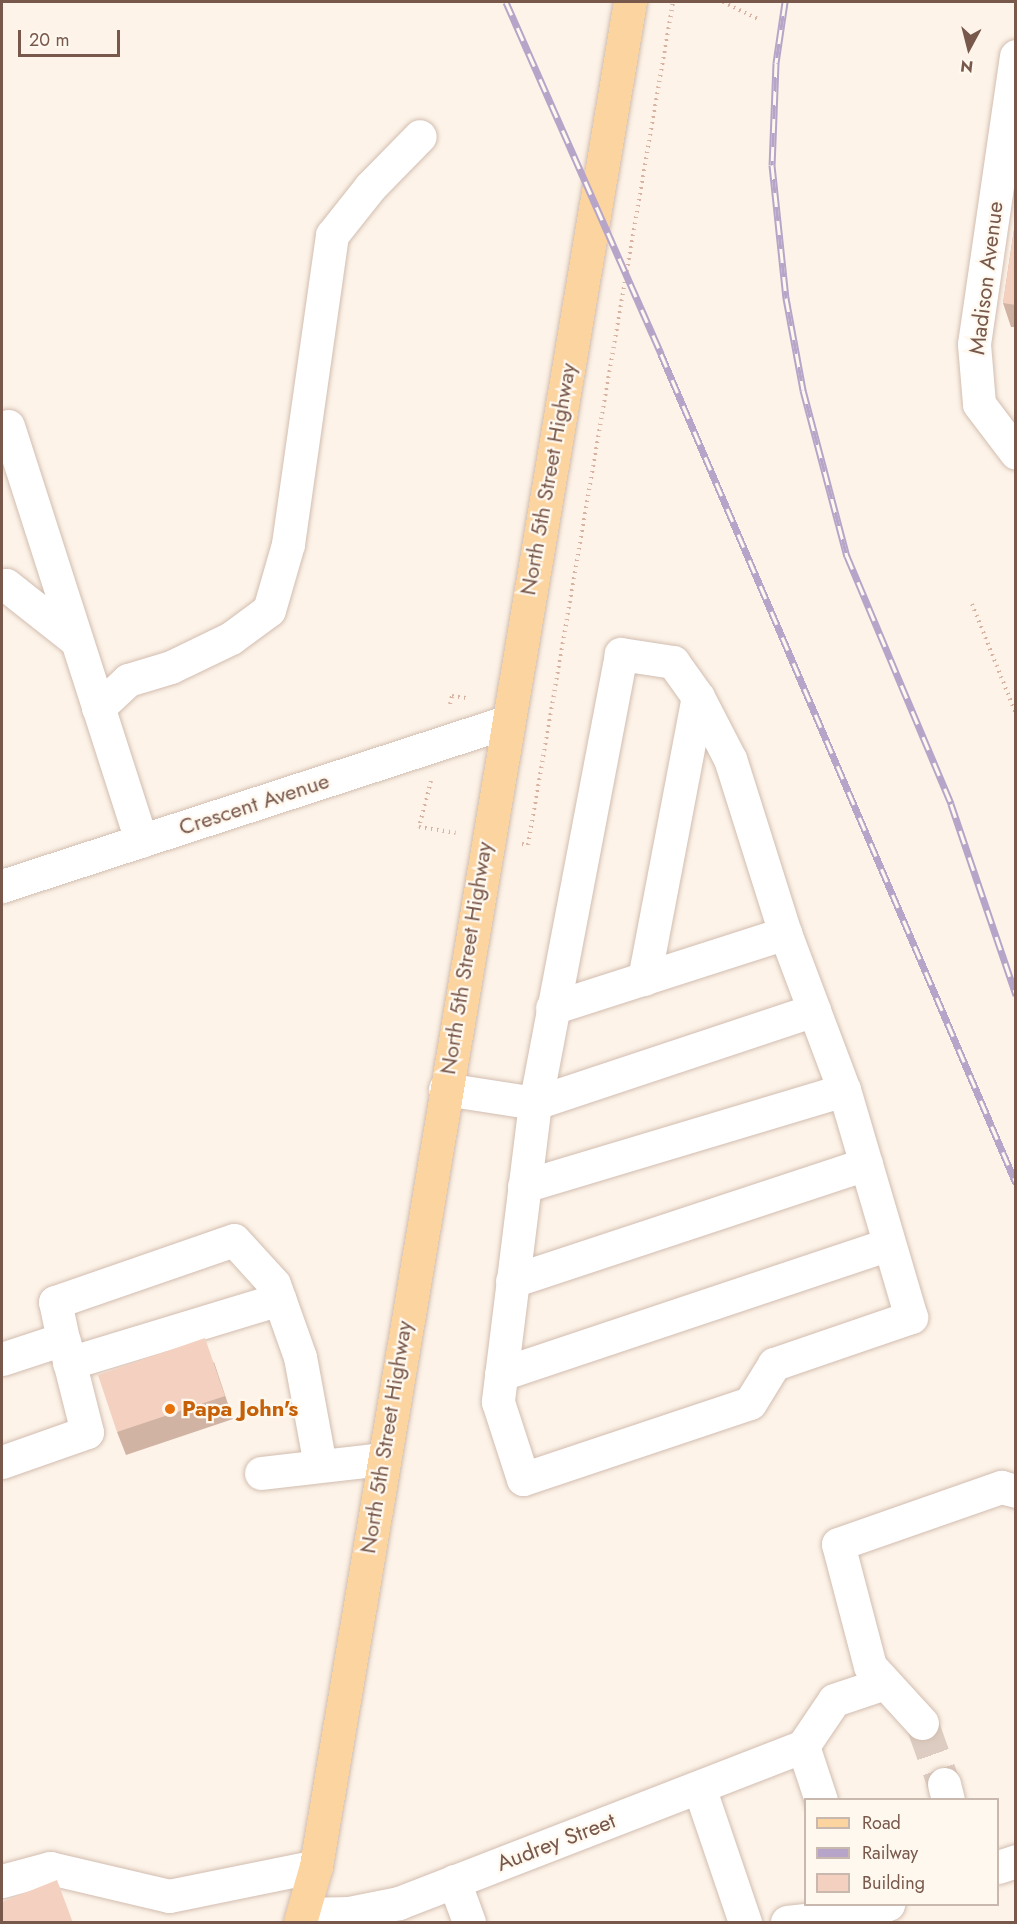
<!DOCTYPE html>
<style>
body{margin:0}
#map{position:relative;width:1017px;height:1924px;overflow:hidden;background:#fdf3e8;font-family:Jost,sans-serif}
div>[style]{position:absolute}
.minor-tunnel>*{height:33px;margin-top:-16.5px;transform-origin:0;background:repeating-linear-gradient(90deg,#dcccc1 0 33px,transparent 0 49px)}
.path>*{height:4px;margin-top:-2px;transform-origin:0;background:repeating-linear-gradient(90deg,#d8b3a2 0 1.5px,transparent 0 6px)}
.roads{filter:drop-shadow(0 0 2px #d2bdb0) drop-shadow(0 0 2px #d2bdb0)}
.minor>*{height:33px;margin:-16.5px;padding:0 16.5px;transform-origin:16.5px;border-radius:16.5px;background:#fff}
.major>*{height:33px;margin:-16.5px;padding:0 16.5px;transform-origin:16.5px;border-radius:16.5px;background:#fbd4a0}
.rail>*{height:7px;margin-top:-3.5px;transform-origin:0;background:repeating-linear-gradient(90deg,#fff8ef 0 14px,#b6a5c8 0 28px);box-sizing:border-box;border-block:2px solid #b6a5c8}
.wall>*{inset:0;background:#d1b3a4}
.building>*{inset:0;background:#f3d0bf}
.dots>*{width:16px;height:16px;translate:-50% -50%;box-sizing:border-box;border:3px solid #fff8ef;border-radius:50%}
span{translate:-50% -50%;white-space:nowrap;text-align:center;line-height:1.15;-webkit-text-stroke:4.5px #fff8ef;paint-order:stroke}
.street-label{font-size:22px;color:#78584b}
.food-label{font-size:22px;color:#c56008;font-weight:700}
.left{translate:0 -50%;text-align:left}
.frame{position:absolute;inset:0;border:3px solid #78584b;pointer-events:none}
.legend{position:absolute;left:804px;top:1798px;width:195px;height:108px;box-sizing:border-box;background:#fff8ef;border:2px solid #c9b8ad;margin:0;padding:8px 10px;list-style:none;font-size:18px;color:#78584b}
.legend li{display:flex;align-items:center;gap:12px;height:30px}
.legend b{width:30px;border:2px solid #c9b8ad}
.north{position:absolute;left:939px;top:18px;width:60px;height:60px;-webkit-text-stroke:4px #fff8ef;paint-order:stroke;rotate:187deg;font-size:16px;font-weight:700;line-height:24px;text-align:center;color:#78584b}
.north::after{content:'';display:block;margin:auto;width:21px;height:27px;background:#78584b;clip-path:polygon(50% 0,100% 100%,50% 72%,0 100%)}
.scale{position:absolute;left:18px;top:30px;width:102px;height:27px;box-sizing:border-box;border:3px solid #78584b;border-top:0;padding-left:8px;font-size:18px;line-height:21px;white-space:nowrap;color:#78584b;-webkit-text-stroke:4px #fff8ef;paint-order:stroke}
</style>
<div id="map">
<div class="minor-tunnel">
<div style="left:922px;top:1723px;width:65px;rotate:70.2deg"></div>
</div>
<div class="path">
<div style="left:723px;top:2px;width:39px;rotate:26deg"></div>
<div style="left:972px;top:604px;width:118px;rotate:68.2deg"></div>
<div style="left:450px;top:704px;width:8px;rotate:-76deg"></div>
<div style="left:452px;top:696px;width:14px;rotate:8deg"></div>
<div style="left:431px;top:781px;width:48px;rotate:104.6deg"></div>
<div style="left:419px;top:827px;width:37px;rotate:9deg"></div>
<div style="left:522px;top:844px;width:6px;rotate:9deg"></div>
<div style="left:528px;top:845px;width:855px;rotate:-80.24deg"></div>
</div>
<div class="roads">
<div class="minor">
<div style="left:1016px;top:56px;width:291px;rotate:98.3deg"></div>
<div style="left:974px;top:344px;width:60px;rotate:85.2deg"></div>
<div style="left:979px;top:404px;width:61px;rotate:52.9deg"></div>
<div style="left:8px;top:426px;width:436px;rotate:72.2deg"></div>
<div style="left:2px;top:586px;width:4px;rotate:-14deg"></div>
<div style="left:6px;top:585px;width:90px;rotate:38.3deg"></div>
<div style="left:98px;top:708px;width:41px;rotate:-43deg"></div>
<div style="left:128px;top:680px;width:45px;rotate:-16.8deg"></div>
<div style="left:171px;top:667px;width:67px;rotate:-25.8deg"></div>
<div style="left:231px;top:638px;width:47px;rotate:-36.4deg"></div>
<div style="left:269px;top:610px;width:69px;rotate:-73.9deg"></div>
<div style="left:288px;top:544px;width:312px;rotate:-81.9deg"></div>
<div style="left:332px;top:235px;width:61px;rotate:-51.6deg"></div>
<div style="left:370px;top:187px;width:71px;rotate:-45.6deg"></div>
<div style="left:2px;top:886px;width:530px;rotate:-18.02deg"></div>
<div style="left:644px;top:979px;width:287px;rotate:-79.2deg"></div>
<div style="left:552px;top:1008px;width:245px;rotate:-17.8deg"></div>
<div style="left:445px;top:1089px;width:91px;rotate:8.8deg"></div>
<div style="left:535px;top:1103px;width:301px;rotate:97.1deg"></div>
<div style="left:498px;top:1402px;width:81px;rotate:72deg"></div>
<div style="left:523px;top:1479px;width:239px;rotate:-18.5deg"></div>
<div style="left:750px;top:1403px;width:46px;rotate:-58.4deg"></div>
<div style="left:774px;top:1364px;width:145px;rotate:-18.9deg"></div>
<div style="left:911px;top:1317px;width:237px;rotate:-106.4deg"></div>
<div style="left:844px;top:1090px;width:85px;rotate:-110.6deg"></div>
<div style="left:814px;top:1010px;width:82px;rotate:-110.6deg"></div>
<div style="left:785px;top:933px;width:182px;rotate:-107.5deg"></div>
<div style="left:730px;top:759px;width:70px;rotate:-117.3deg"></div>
<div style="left:698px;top:697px;width:43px;rotate:-125.5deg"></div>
<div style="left:673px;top:662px;width:53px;rotate:-171.3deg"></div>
<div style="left:621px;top:654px;width:457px;rotate:100.8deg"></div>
<div style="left:535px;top:1103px;width:294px;rotate:-18.4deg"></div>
<div style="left:524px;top:1186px;width:334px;rotate:-16.7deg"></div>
<div style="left:512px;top:1281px;width:373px;rotate:-18.3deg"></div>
<div style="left:2px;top:1359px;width:64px;rotate:-18.2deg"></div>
<div style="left:63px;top:1339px;width:38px;rotate:-102deg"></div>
<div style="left:55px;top:1302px;width:189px;rotate:-19.1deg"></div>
<div style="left:234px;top:1240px;width:59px;rotate:47.7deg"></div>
<div style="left:274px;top:1284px;width:77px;rotate:70.4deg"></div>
<div style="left:300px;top:1357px;width:110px;rotate:79.5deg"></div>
<div style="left:69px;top:1363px;width:220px;rotate:-16.9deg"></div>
<div style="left:501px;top:1374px;width:409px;rotate:-18.5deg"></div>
<div style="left:2px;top:1462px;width:90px;rotate:-19.4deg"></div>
<div style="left:87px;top:1432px;width:94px;rotate:-104.2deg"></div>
<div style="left:261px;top:1473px;width:122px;rotate:-6.6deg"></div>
<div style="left:922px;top:1723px;width:77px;rotate:-132.4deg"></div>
<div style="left:870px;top:1666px;width:126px;rotate:-104.7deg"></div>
<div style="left:838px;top:1544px;width:173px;rotate:-19.3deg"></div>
<div style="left:1001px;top:1487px;width:16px;rotate:15deg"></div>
<div style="left:803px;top:1746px;width:55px;rotate:-56deg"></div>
<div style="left:834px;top:1700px;width:54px;rotate:-18.4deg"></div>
<div style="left:803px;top:1746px;width:57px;rotate:71.6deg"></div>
<div style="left:944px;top:1784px;width:16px;rotate:76deg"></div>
<div style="left:699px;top:1787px;width:143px;rotate:71.2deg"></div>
<div style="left:998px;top:1867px;width:19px;rotate:-18deg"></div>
<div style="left:2px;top:1881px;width:50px;rotate:-15.2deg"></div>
<div style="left:50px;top:1868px;width:122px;rotate:13.2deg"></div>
<div style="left:169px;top:1896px;width:150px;rotate:-11.5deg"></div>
<div style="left:454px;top:1881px;width:44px;rotate:69.9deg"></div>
<div style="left:304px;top:1914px;width:45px;rotate:-1.3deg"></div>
<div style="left:349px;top:1913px;width:51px;rotate:-11.3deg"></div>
<div style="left:399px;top:1903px;width:433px;rotate:-21.2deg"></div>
<div style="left:787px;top:1922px;width:74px;rotate:-6.2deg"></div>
<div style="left:861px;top:1914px;width:29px;rotate:-20deg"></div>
</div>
<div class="major">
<div style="left:300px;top:1922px;width:58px;rotate:-74.1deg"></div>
<div style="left:316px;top:1866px;width:1890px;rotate:-80.44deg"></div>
</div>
</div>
<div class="rail">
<div style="left:506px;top:2px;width:385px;rotate:66.2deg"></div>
<div style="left:661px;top:354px;width:902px;rotate:66.82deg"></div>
<div style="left:785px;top:2px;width:62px;rotate:98.4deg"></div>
<div style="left:776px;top:63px;width:102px;rotate:92.2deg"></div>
<div style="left:772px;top:165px;width:134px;rotate:84deg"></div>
<div style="left:786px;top:298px;width:94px;rotate:79.5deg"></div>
<div style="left:803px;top:390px;width:172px;rotate:75.2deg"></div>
<div style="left:847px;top:556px;width:269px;rotate:67.2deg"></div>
<div style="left:951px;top:804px;width:202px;rotate:71.2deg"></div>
</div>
<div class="wall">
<div style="clip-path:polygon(1016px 216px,1016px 327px,1011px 327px,1003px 303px)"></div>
<div style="clip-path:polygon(214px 1362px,233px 1419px,126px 1455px,117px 1432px)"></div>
</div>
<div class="building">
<div style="clip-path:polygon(1016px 216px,1016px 305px,1003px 303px)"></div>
<div style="clip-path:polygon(205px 1338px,225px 1396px,117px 1432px,98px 1375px)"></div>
<div style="clip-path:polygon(57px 1880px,73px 1923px,2px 1923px,2px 1902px)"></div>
</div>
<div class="dots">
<div style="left:170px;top:1409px;background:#e8710a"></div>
</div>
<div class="street-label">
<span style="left:986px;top:278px;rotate:-83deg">Madison Avenue</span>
<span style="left:548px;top:479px;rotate:-80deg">North 5th Street Highway</span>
<span style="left:254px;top:804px;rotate:-18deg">Crescent Avenue</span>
<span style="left:466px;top:958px;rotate:-81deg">North 5th Street Highway</span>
<span style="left:386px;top:1437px;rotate:-81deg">North 5th Street Highway</span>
<span style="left:556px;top:1842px;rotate:-21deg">Audrey Street</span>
</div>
<div class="food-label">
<span class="left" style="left:182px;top:1409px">Papa John's</span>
</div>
<div class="frame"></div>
<ul class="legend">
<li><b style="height:8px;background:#fbd4a0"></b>Road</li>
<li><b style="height:8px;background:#b6a5c8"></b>Railway</li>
<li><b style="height:16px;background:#f3d0bf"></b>Building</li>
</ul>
<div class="north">N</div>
<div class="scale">20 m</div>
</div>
